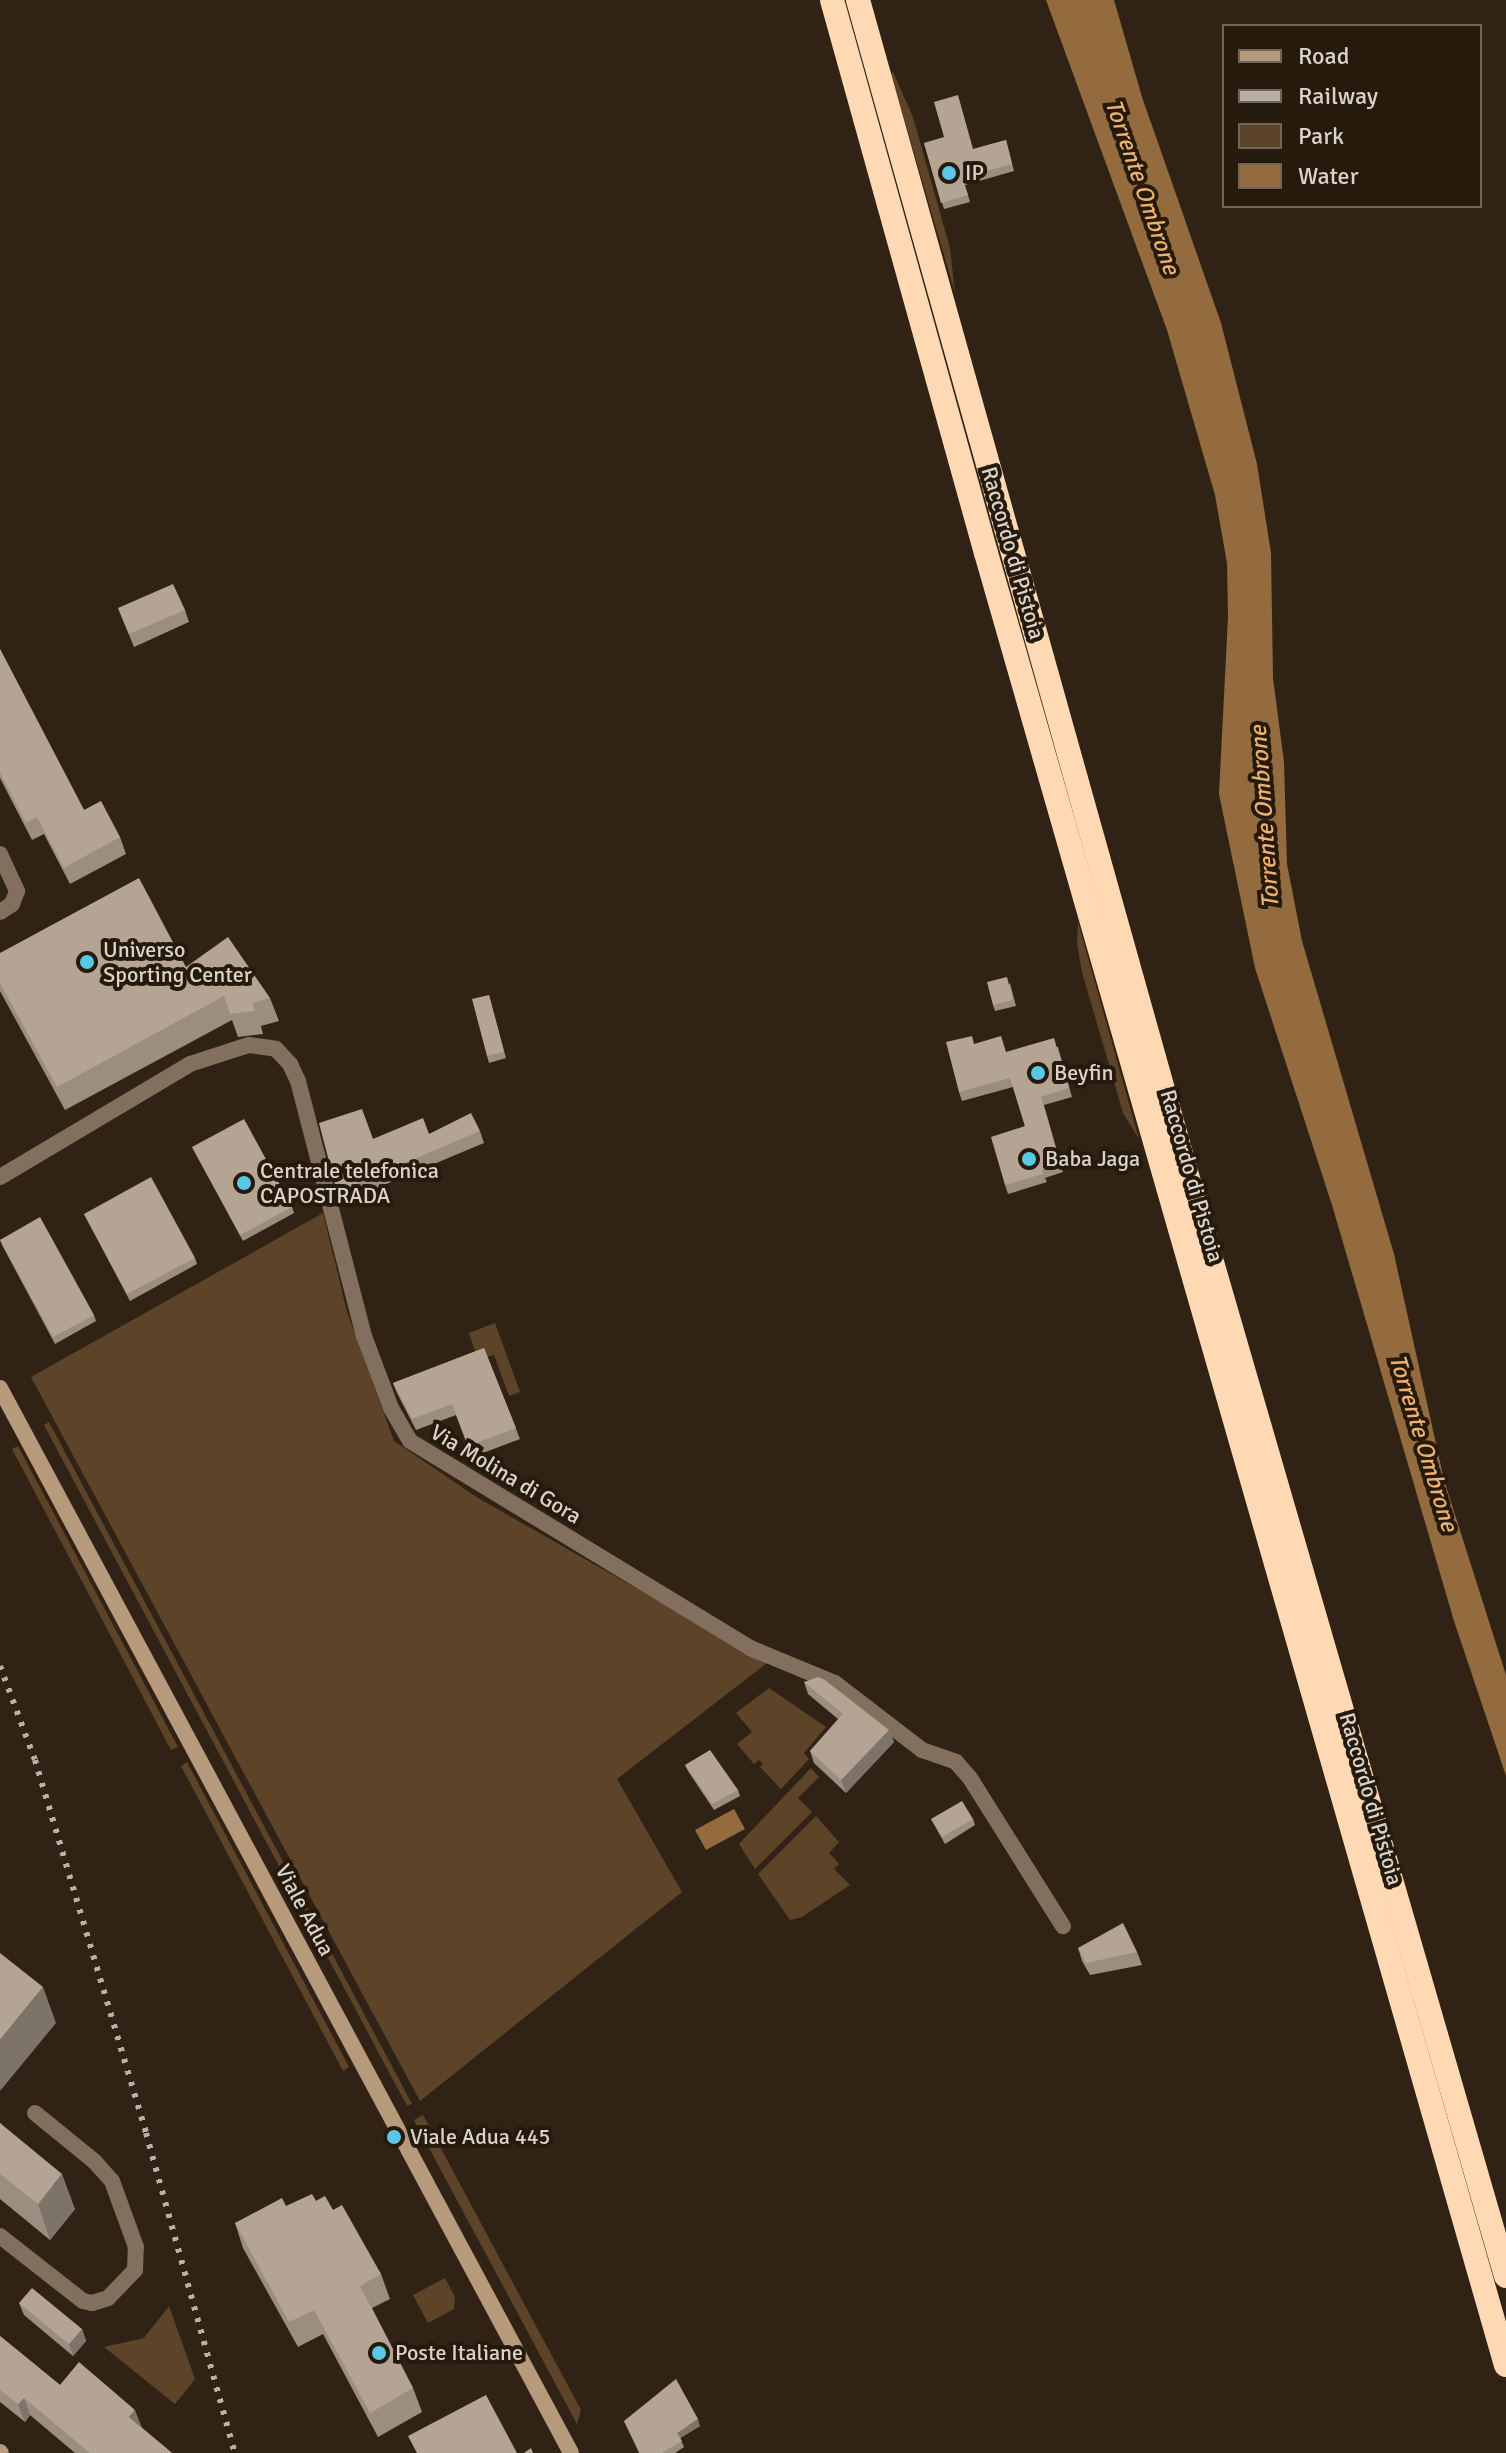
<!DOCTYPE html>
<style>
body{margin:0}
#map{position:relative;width:1506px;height:2453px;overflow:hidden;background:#302316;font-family:Signika,sans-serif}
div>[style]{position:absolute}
.green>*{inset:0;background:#5d4328}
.water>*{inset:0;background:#946b3e}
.street>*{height:16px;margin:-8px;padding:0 8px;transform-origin:8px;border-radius:8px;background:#826f5d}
.secondary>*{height:16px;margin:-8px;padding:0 8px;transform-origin:8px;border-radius:8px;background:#b7997b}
.highway>*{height:24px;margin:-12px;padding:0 12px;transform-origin:12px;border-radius:12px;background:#fed9b3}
.rail>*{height:6px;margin-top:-3px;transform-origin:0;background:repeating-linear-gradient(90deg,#b9b0a6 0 4px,transparent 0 12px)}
.wall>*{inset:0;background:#9b8d7f}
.shaded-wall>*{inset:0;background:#7e7368}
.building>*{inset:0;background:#b4a494}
.dots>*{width:22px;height:22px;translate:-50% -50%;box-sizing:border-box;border:4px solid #261a0d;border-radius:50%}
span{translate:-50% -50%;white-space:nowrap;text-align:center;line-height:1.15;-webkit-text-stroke:8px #261a0d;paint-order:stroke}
.poi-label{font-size:22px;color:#dbd3ca}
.left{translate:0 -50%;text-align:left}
.street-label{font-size:22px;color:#dbd3ca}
.water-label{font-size:24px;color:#eeb06e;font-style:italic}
.legend{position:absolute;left:1222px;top:24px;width:260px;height:184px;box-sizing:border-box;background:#261a0d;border:2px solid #6e6459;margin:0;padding:10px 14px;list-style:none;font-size:24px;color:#dbd3ca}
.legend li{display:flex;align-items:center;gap:16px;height:40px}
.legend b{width:40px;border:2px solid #6e6459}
</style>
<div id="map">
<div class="green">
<div style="clip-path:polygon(893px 72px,913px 117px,950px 248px,955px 293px,891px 74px)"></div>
<div style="clip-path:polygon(1078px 922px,1139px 1139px,1123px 1113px,1082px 972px,1077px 944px)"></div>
<div style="clip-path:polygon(323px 1213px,347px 1312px,394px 1441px,478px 1498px,767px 1663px,617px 1779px,682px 1892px,420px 2101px,31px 1377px)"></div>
<div style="clip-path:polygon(495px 1323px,520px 1392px,509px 1396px,494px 1355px,478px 1360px,469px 1333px)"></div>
<div style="clip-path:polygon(49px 1422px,412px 2104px,407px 2106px,44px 1425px)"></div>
<div style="clip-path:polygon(18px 1446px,178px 1747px,171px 1750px,12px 1449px)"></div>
<div style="clip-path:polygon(769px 1688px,826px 1727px,804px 1753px,809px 1759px,781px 1789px,760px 1767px,763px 1764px,759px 1760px,754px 1764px,737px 1744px,752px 1732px,736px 1713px)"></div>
<div style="clip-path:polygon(187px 1762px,349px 2067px,343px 2071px,181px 1766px)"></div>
<div style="clip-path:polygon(811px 1768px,819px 1777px,798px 1798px,812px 1812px,755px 1869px,739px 1844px)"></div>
<div style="clip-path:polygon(816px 1816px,839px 1842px,829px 1853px,839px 1864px,834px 1869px,850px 1885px,802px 1917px,790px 1920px,758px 1874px)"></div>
<div style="clip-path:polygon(423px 2115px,581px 2410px,577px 2424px,414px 2120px)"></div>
<div style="clip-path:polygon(445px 2278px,455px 2297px,454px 2309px,428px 2323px,413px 2295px)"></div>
<div style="clip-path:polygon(169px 2306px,195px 2379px,175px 2404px,104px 2347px,144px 2338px)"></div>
</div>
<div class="water">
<div style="clip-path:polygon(1046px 0,1114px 0,1142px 97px,1221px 323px,1257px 464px,1271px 553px,1273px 678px,1284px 762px,1287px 864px,1302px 941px,1394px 1254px,1444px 1480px,1506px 1675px,1506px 1776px,1454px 1621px,1332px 1205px,1255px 968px,1219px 794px,1228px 617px,1227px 563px,1215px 495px,1167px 330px)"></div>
<div style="clip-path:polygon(734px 1809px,745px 1829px,706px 1850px,695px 1830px)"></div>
</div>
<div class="street">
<div style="left:0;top:854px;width:41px;rotate:65.3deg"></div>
<div style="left:17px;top:891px;width:14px;rotate:111deg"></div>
<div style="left:12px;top:904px;width:14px;rotate:146deg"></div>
<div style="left:0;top:1177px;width:221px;rotate:-30.7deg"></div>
<div style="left:190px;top:1064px;width:62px;rotate:-17.9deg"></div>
<div style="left:249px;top:1045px;width:27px;rotate:8deg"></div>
<div style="left:276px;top:1049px;width:21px;rotate:47deg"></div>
<div style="left:290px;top:1064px;width:19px;rotate:65deg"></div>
<div style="left:298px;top:1081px;width:263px;rotate:75.5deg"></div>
<div style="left:364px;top:1336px;width:77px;rotate:69.4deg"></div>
<div style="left:391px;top:1408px;width:38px;rotate:60deg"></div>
<div style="left:410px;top:1441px;width:398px;rotate:31.3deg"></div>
<div style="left:750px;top:1648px;width:92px;rotate:22.4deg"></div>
<div style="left:835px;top:1683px;width:110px;rotate:37.6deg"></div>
<div style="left:922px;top:1750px;width:36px;rotate:19deg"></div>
<div style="left:956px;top:1762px;width:21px;rotate:49deg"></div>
<div style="left:970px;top:1778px;width:175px;rotate:57.9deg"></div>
<div style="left:0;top:2236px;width:105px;rotate:38.1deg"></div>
<div style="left:83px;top:2301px;width:9px;rotate:13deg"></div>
<div style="left:92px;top:2303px;width:17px;rotate:-17deg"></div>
<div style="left:108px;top:2298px;width:39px;rotate:-46deg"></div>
<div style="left:135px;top:2270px;width:23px;rotate:-88deg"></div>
<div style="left:136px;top:2247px;width:70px;rotate:-110deg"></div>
<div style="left:112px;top:2181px;width:27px;rotate:-132deg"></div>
<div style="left:94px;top:2161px;width:76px;rotate:-140.9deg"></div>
</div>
<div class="secondary">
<div style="left:0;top:1388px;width:1208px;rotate:61.8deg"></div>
<div style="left:0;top:2452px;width:1px;rotate:45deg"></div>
</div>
<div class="highway">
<div style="left:832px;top:0;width:574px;rotate:74.44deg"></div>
<div style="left:986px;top:553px;width:1885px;rotate:73.99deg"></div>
<div style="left:858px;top:0;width:1253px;rotate:74.36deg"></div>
<div style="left:1196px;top:1207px;width:1113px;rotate:73.83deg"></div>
</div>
<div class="rail">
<div style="left:0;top:1666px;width:100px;rotate:69.6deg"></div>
<div style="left:35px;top:1760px;width:389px;rotate:73.4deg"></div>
<div style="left:146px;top:2133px;width:332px;rotate:74.5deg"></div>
</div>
<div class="wall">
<div style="clip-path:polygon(1006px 140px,1014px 171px,965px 185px,970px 202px,944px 209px,924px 143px,974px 149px)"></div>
<div style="clip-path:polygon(118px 608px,185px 610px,189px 622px,134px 647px)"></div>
<div style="clip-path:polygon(0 649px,84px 810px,120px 837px,126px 854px,70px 884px,44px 834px,32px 840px,0 778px)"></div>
<div style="clip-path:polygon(0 953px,186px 967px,270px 998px,279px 1021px,261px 1026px,263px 1034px,238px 1037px,232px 1020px,65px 1110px,0 991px)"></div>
<div style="clip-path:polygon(1010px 983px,1016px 1006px,995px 1011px,993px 1005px)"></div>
<div style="clip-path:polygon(489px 995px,506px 1058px,489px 1063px,487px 1056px)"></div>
<div style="clip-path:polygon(975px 1044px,1007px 1052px,1058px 1047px,1072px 1097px,1044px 1105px,1063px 1172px,1045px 1178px,1047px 1182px,1008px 1194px,1005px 1185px,1025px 1126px,1013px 1087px,962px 1101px,959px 1092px)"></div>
<div style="clip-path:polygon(480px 1131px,484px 1143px,341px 1203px,337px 1192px,373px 1139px,429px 1134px)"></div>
<div style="clip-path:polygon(192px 1147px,292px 1207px,294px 1213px,243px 1241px)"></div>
<div style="clip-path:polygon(84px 1214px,195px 1258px,197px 1264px,130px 1301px)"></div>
<div style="clip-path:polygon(0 1239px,94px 1315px,96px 1321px,55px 1344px,2px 1245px)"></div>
<div style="clip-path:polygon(484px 1348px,520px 1439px,472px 1457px,456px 1415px,416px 1430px,397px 1393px,393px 1383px)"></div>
<div style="clip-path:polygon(804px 1682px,889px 1730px,894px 1742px,846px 1793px,814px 1763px,810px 1751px,838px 1719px,808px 1694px)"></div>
<div style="clip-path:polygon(685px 1765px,738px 1790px,740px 1796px,714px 1810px,688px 1771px)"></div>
<div style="clip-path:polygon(931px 1819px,973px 1819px,975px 1825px,945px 1844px)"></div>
<div style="clip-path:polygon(1078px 1948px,1137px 1952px,1142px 1965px,1090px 1975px,1082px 1961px)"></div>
<div style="clip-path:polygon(0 2123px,75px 2209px,50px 2240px,0 2199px)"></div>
<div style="clip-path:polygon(316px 2201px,333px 2210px,381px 2274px,390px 2299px,372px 2308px,413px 2388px,422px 2412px,378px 2437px,323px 2334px,298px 2347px,243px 2248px,235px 2223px,286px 2206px)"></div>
<div style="clip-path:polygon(19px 2303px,82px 2329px,86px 2341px,73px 2356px,24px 2315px)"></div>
<div style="clip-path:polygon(0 2336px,60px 2385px,141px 2427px,172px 2453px,75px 2453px,30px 2415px,25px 2422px,0 2402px)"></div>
<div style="clip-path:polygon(624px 2421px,700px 2426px,680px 2438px,684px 2447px,675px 2453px,639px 2453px)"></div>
</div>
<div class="shaded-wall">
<div style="clip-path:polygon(889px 1730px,894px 1742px,846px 1793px,841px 1780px)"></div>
<div style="clip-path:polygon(43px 1987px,56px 2023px,0 2091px,0 2040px)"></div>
<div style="clip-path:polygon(62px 2174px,75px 2209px,50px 2240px,38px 2204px)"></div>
<div style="clip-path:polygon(82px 2329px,86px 2341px,73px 2356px,69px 2344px)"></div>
<div style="clip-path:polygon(24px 2398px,30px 2415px,25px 2422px,18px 2404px)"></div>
<div style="clip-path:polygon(135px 2410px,142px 2428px,129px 2417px)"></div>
<div style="clip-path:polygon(698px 2419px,700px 2426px,679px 2439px,677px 2433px)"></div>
</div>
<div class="building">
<div style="clip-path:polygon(958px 95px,973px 149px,1006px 140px,1012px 164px,962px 178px,968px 195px,941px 203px,924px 143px,944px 137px,934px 102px)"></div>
<div style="clip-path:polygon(173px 584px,185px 610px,129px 634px,118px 608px)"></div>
<div style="clip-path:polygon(0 649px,84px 810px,101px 801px,120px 837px,64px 868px,37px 817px,26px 823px,0 773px)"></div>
<div style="clip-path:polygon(139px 878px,186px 967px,228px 937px,270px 998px,252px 1003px,255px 1011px,230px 1014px,224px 996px,57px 1087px,0 983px,0 953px)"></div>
<div style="clip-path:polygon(1007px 977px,1013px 1000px,993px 1005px,987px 982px)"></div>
<div style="clip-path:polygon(489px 995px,504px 1052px,487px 1056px,472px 999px)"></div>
<div style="clip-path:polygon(972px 1036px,974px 1044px,1001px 1036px,1006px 1052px,1054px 1038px,1069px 1088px,1041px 1097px,1060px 1163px,1042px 1169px,1043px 1174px,1005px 1185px,991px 1137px,1025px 1126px,1010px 1078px,959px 1092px,946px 1042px)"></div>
<div style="clip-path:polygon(362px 1109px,373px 1139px,423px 1118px,429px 1134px,471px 1113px,480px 1131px,337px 1192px,319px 1123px)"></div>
<div style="clip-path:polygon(244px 1119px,292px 1207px,240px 1235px,192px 1147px)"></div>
<div style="clip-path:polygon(151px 1177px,195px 1258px,127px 1294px,84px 1214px)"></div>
<div style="clip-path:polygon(40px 1217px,94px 1315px,53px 1337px,0 1240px)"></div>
<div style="clip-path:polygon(484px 1348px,516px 1428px,468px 1446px,452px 1404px,412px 1419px,393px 1383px)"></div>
<div style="clip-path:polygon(818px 1677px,825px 1680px,889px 1730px,841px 1780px,810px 1751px,843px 1714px,804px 1682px)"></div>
<div style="clip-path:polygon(710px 1750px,738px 1790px,712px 1804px,685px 1765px)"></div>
<div style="clip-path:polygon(962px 1801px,973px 1819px,942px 1837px,931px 1819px)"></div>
<div style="clip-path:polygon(1123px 1923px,1137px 1952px,1086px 1963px,1078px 1948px)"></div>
<div style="clip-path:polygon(0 1953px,43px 1987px,0 2040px)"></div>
<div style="clip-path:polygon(0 2123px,62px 2174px,38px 2204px,0 2174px)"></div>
<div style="clip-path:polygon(312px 2194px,316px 2201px,325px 2196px,333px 2210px,342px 2205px,381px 2274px,360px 2286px,413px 2388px,370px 2413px,314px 2310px,289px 2322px,235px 2223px,282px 2198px,286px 2206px)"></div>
<div style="clip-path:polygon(32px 2288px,82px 2329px,69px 2344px,19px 2303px)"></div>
<div style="clip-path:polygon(0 2336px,60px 2385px,79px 2362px,135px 2410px,129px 2417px,172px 2453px,90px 2453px,24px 2398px,18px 2404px,0 2390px)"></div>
<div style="clip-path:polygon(676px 2379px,698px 2419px,677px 2433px,682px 2441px,662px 2453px,640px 2453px,624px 2421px)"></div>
<div style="clip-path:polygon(486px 2395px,517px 2453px,417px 2453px,408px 2436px)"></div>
<div style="clip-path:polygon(531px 2448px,533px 2453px,524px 2453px)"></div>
</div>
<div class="dots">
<div style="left:949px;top:173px;background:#59c8e4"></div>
<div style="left:87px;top:962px;background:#59c8e4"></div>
<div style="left:1038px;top:1073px;background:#59c8e4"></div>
<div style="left:1029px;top:1159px;background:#59c8e4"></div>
<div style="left:244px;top:1183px;background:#59c8e4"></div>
<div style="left:394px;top:2137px;background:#59c8e4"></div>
<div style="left:379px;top:2353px;background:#59c8e4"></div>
</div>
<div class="poi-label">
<span class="left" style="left:965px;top:173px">IP</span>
<span class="left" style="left:103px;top:962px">Universo<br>Sporting Center</span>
<span class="left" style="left:1054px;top:1073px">Beyfin</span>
<span class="left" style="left:1045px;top:1159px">Baba Jaga</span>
<span class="left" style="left:260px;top:1183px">Centrale telefonica<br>CAPOSTRADA</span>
<span class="left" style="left:410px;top:2137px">Viale Adua 445</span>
<span class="left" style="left:395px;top:2353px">Poste Italiane</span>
</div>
<div class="street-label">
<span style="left:1013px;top:553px;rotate:74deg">Raccordo di Pistoia</span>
<span style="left:1192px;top:1176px;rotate:74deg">Raccordo di Pistoia</span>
<span style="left:506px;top:1474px;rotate:31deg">Via Molina di Gora</span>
<span style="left:1371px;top:1799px;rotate:74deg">Raccordo di Pistoia</span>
<span style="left:305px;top:1910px;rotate:62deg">Viale Adua</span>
</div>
<div class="water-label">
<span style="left:1142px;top:187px;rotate:71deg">Torrente Ombrone</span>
<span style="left:1265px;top:817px;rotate:-94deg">Torrente Ombrone</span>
<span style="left:1423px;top:1443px;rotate:73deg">Torrente Ombrone</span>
</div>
<ul class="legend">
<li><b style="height:10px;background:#b7997b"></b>Road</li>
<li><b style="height:10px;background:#b9b0a6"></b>Railway</li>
<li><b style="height:22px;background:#5d4328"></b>Park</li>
<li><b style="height:22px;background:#946b3e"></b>Water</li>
</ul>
</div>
